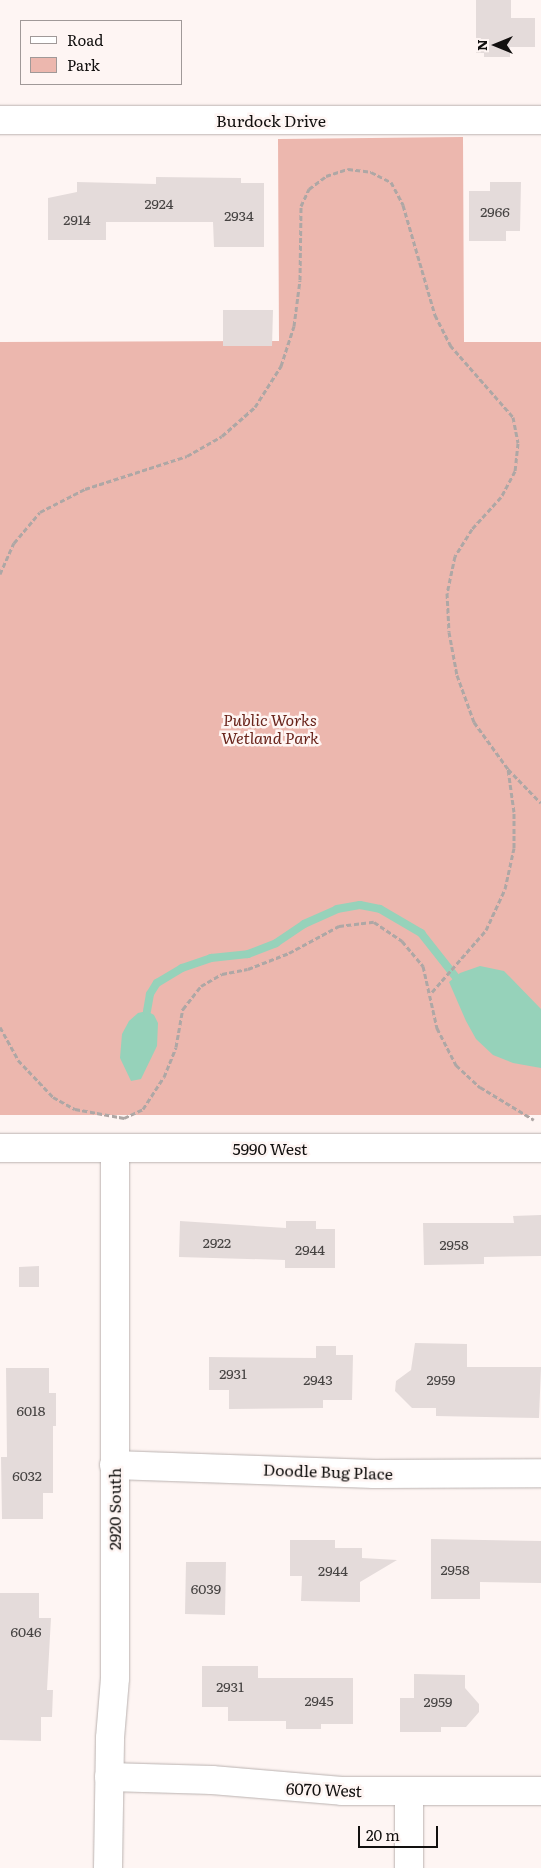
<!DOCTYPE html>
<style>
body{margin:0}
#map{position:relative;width:541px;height:1868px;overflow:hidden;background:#fef5f3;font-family:Literata,serif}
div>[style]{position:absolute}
.green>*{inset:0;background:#ecb7ae}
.water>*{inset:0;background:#96d2ba}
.stream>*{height:8px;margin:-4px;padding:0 4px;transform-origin:4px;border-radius:4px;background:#96d2ba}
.building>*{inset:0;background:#e4dbda}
.path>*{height:3px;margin-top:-1.5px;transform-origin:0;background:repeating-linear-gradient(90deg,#aea7a5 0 5px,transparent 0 7.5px)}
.roads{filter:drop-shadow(0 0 1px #bab2b0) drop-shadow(0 0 1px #bab2b0)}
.minor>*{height:28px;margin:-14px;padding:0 14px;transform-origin:14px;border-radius:14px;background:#fff}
span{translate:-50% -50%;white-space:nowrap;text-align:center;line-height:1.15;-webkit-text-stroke:5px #fef5f3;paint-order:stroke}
.number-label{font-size:14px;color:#464342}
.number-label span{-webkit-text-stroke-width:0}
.street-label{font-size:16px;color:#12100f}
.park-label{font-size:16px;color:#69241b;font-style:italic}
.legend{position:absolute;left:20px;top:20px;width:162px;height:65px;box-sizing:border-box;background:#fef5f3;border:1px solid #a09998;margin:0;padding:6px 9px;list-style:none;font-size:15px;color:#12100f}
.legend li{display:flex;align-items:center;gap:10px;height:25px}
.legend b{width:25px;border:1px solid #a09998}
.north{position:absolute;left:471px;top:20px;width:50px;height:50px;-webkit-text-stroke:4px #fef5f3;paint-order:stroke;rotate:270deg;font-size:14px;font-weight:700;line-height:20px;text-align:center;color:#12100f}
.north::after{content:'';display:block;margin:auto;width:18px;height:22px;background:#12100f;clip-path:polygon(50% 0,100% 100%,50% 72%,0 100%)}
.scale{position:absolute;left:358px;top:1826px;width:80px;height:22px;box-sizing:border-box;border:2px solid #12100f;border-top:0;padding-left:6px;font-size:15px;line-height:18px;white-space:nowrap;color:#12100f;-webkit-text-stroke:4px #fef5f3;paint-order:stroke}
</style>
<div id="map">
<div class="green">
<div style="clip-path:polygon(463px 137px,464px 342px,541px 342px,541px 1115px,0 1115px,0 342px,279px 341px,278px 139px)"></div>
</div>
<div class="water">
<div style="clip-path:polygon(480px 966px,504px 971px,541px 1009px,541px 1068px,513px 1063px,493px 1055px,476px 1039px,466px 1021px,449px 982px,460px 973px)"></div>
<div style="clip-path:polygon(147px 1011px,154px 1015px,158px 1023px,157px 1046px,141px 1079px,131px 1081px,120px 1058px,122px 1034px,129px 1021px,138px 1013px)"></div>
</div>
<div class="stream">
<div style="left:147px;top:1011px;width:17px;rotate:-80deg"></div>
<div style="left:150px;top:994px;width:13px;rotate:-58deg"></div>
<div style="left:157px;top:983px;width:29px;rotate:-31deg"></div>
<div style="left:182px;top:968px;width:31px;rotate:-19deg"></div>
<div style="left:211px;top:958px;width:37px;rotate:-6deg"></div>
<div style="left:248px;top:954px;width:30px;rotate:-21deg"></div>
<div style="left:276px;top:943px;width:34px;rotate:-34deg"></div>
<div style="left:304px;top:924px;width:36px;rotate:-24deg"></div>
<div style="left:337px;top:909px;width:23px;rotate:-10deg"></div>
<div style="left:360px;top:905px;width:20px;rotate:11deg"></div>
<div style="left:380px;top:909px;width:48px;rotate:30.3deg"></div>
<div style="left:421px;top:933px;width:55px;rotate:51.7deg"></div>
</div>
<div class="building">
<div style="clip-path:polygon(476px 0,511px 0,511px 18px,535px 18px,535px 47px,510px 47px,510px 57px,484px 57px,484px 53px,476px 53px)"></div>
<div style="clip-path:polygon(156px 177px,241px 178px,241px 183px,264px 183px,264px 247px,214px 247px,213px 222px,106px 222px,106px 240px,48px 240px,48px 198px,77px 192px,77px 182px,156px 184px)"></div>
<div style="clip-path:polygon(490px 182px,521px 182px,520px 231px,506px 231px,506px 241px,469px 241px,469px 191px,490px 191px)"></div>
<div style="clip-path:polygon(223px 310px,273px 310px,272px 346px,223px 346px)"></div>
<div style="clip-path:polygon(541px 1215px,541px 1256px,484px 1257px,484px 1264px,424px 1265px,423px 1223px,514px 1223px,513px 1216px)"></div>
<div style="clip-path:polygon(180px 1221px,286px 1228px,286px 1221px,316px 1221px,316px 1229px,335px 1229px,335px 1268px,285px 1268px,285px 1260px,179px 1257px)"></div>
<div style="clip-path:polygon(39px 1266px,39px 1287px,19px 1287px,19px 1267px)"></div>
<div style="clip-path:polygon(415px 1343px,467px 1344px,467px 1367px,541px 1367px,539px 1418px,436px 1416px,436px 1408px,412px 1408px,395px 1391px,396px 1381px,411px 1370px)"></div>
<div style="clip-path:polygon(316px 1346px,336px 1346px,336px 1355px,353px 1355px,352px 1400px,323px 1400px,323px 1408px,229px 1409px,229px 1390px,209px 1390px,209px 1357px,316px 1358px)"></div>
<div style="clip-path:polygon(6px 1368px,49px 1368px,49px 1393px,56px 1393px,56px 1426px,53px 1426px,53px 1493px,43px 1493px,43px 1519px,2px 1519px,1px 1457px,7px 1457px)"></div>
<div style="clip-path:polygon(431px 1539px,541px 1541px,541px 1583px,480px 1582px,480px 1599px,431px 1599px)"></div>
<div style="clip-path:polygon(290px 1540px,335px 1540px,335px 1548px,362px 1548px,362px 1558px,397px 1560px,360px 1582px,360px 1602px,301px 1601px,302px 1576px,290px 1576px)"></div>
<div style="clip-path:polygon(186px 1562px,226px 1562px,225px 1615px,185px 1614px)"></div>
<div style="clip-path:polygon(0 1593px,39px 1593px,39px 1618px,51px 1618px,47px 1690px,53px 1690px,52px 1717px,41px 1717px,41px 1741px,0 1740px)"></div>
<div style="clip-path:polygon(202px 1666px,258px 1666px,258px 1678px,353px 1678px,353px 1724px,321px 1724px,321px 1729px,286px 1729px,286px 1721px,228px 1721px,228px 1707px,202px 1707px)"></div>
<div style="clip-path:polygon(414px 1674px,465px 1675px,465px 1688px,479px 1704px,479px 1712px,466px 1727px,441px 1727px,441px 1732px,400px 1732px,400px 1698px,414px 1698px)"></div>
</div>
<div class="path">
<div style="left:0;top:574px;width:34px;rotate:-66deg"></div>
<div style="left:14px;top:543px;width:40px;rotate:-50deg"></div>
<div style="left:40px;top:512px;width:51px;rotate:-27.1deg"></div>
<div style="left:85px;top:489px;width:107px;rotate:-17.9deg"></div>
<div style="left:187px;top:456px;width:40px;rotate:-29.7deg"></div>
<div style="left:222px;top:436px;width:44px;rotate:-41.3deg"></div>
<div style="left:255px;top:407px;width:49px;rotate:-57.6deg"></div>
<div style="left:281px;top:366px;width:42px;rotate:-72deg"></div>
<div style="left:294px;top:326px;width:46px;rotate:-82.6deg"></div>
<div style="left:300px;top:280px;width:74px;rotate:-89.2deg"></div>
<div style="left:301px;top:206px;width:19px;rotate:-65deg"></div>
<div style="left:309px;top:189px;width:21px;rotate:-37deg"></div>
<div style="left:326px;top:176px;width:23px;rotate:-18deg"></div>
<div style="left:348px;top:169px;width:23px;rotate:7deg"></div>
<div style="left:371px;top:172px;width:22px;rotate:27deg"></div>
<div style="left:391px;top:182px;width:26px;rotate:62deg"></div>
<div style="left:403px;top:205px;width:115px;rotate:73.8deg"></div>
<div style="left:435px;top:315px;width:34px;rotate:63deg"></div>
<div style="left:450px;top:345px;width:96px;rotate:48.8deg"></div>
<div style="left:513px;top:417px;width:26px;rotate:79deg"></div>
<div style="left:518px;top:443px;width:28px;rotate:96deg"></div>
<div style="left:515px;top:471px;width:30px;rotate:118deg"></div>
<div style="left:501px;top:497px;width:43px;rotate:132.2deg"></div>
<div style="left:472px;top:529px;width:32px;rotate:122deg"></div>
<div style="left:455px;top:556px;width:38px;rotate:102deg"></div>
<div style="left:447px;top:593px;width:39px;rotate:87deg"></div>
<div style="left:449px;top:632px;width:44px;rotate:79.5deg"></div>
<div style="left:457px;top:675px;width:50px;rotate:70.1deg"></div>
<div style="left:474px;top:722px;width:58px;rotate:54.1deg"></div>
<div style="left:508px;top:769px;width:47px;rotate:45.9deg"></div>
<div style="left:432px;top:992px;width:82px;rotate:-48.9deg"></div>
<div style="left:486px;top:930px;width:45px;rotate:-65.1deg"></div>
<div style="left:505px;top:889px;width:42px;rotate:-77.6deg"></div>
<div style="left:514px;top:848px;width:36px;rotate:-90deg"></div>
<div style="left:514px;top:812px;width:43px;rotate:-97.9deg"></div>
<div style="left:0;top:1027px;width:38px;rotate:61deg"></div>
<div style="left:18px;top:1060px;width:51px;rotate:46.6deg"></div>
<div style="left:53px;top:1097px;width:25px;rotate:29deg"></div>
<div style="left:75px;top:1109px;width:50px;rotate:10.4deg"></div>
<div style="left:124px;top:1118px;width:21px;rotate:-25deg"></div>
<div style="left:143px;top:1109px;width:38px;rotate:-57deg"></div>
<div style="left:164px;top:1077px;width:32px;rotate:-68deg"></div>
<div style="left:176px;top:1047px;width:39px;rotate:-80deg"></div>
<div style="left:183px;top:1009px;width:29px;rotate:-52deg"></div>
<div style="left:201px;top:986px;width:24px;rotate:-30deg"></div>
<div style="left:222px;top:974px;width:26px;rotate:-11deg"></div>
<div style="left:248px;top:969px;width:44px;rotate:-21.3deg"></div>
<div style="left:289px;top:953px;width:57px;rotate:-28.4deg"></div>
<div style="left:339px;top:926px;width:35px;rotate:-7deg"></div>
<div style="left:374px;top:922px;width:34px;rotate:34deg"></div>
<div style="left:402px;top:941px;width:33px;rotate:50deg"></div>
<div style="left:423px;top:966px;width:64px;rotate:77.3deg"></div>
<div style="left:437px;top:1028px;width:42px;rotate:62.8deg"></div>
<div style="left:456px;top:1065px;width:33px;rotate:43deg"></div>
<div style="left:480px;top:1087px;width:63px;rotate:31.4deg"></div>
</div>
<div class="roads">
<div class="minor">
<div style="left:0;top:120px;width:541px"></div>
<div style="left:0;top:1148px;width:541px"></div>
<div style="left:114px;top:1465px;width:260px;rotate:2deg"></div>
<div style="left:374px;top:1474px;width:167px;rotate:-0.3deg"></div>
<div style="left:109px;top:1777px;width:103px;rotate:1.7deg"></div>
<div style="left:212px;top:1780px;width:130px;rotate:4.8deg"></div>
<div style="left:342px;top:1791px;width:199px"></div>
<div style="left:409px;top:1791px;width:77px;rotate:90deg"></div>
<div style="left:108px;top:1868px;width:130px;rotate:-89.1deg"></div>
<div style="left:110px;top:1738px;width:60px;rotate:-85.2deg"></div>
<div style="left:115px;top:1678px;width:529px;rotate:-90deg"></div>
</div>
</div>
<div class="number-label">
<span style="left:159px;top:203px">2924</span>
<span style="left:495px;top:211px">2966</span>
<span style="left:239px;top:215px">2934</span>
<span style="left:77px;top:219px">2914</span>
<span style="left:217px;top:1242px">2922</span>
<span style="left:454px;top:1244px">2958</span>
<span style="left:310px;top:1249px">2944</span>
<span style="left:233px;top:1373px">2931</span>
<span style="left:318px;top:1379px">2943</span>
<span style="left:441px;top:1379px">2959</span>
<span style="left:31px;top:1410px">6018</span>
<span style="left:27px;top:1475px">6032</span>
<span style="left:455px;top:1569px">2958</span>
<span style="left:333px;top:1570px">2944</span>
<span style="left:206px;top:1588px">6039</span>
<span style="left:26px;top:1631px">6046</span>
<span style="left:230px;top:1686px">2931</span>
<span style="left:319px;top:1700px">2945</span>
<span style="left:438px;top:1701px">2959</span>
</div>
<div class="street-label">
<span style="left:271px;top:120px">Burdock Drive</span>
<span style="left:270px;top:1148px">5990 West</span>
<span style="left:328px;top:1471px;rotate:2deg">Doodle Bug Place</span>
<span style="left:114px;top:1509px;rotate:-90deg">2920 South</span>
<span style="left:324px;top:1789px;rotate:2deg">6070 West</span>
</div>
<div class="park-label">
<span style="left:270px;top:728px">Public Works<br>Wetland Park</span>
</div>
<ul class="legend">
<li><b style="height:6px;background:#fff"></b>Road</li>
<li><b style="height:14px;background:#ecb7ae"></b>Park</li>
</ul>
<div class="north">N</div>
<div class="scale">20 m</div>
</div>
